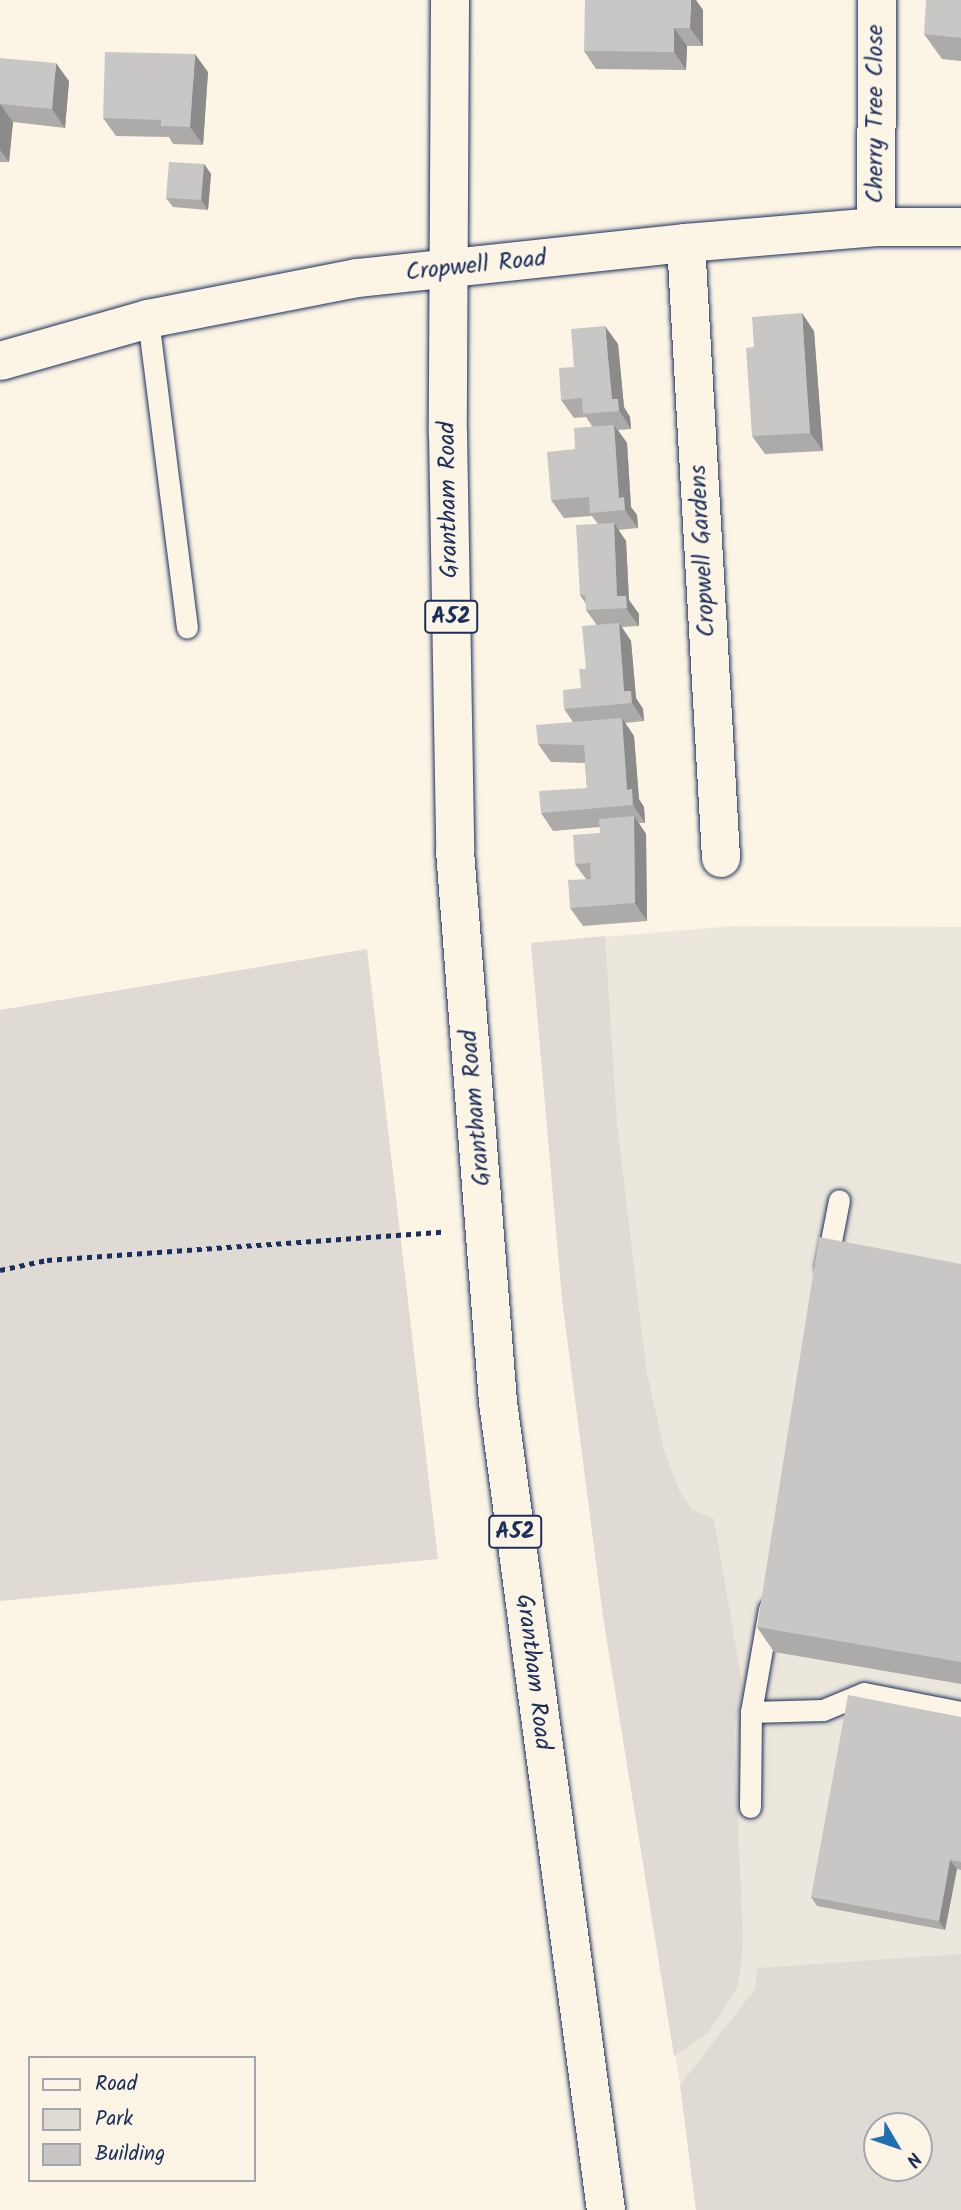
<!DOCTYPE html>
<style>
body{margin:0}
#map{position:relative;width:961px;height:2210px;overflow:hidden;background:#fcf5e5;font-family:Kalam,sans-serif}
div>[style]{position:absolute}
.built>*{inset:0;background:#ece7dc}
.green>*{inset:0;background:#dfdbd4}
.path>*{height:4.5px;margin-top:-2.25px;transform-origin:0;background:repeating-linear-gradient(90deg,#1b2f5e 0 5px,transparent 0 10px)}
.roads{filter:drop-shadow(0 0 2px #1b2f5e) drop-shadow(0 0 2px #1b2f5e)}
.service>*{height:21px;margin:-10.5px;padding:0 10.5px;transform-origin:10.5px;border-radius:10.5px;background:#fcf5e5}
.minor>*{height:38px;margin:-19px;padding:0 19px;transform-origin:19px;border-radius:19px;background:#fcf5e5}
.tertiary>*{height:38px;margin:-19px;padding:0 19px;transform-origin:19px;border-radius:19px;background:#fcf5e5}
.trunk>*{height:38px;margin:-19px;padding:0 19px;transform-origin:19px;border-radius:19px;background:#fcf5e5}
.wall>*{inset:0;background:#acabaa}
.shaded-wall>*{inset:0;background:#8c8b8b}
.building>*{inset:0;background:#c8c7c6}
span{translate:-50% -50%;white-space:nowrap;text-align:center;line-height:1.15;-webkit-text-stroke:6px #fcf5e5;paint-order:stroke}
.shield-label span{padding:2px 5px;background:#fcf5e5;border:2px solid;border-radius:5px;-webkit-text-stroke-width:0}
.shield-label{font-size:23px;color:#1b2f5e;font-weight:700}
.street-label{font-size:24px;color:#1b2f5e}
.legend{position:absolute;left:28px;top:2056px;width:228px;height:126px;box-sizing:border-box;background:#fcf5e5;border:2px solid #a2a6af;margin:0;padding:9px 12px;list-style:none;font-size:21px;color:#1b2f5e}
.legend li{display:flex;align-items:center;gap:14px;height:35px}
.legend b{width:35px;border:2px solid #a2a6af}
.north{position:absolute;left:863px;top:2112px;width:70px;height:70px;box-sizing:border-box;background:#fcf5e5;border:2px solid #a2a6af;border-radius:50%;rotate:129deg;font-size:19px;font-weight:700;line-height:28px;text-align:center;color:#1b2f5e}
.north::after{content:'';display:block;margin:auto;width:24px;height:32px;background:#1f6fb2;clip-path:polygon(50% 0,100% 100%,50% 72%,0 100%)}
</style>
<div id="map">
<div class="built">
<div style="clip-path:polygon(evenodd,734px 926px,961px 927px,961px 2210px,696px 2210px,680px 2085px,603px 1616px,562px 1298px,531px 943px,734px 926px,877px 2126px,919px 2126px,919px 2168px,877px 2168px,877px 2126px)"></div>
</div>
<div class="green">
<div style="clip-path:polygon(605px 936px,617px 1124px,646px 1368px,664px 1450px,679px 1490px,691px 1509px,714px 1519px,743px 1689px,734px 1730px,743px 1939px,740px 1971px,737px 1988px,708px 2033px,674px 2056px,603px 1616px,562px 1298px,531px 943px)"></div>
<div style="clip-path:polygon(367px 949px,438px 1559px,0 1601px,0 1010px)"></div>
<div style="clip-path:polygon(evenodd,961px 1954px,961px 2210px,696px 2210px,680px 2085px,755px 1989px,757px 1968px,961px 1954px,919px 2126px,919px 2168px,877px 2168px,877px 2126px,919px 2126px)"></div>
</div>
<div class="path">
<div style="left:0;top:1270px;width:48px;rotate:-12deg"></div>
<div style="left:47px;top:1260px;width:396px;rotate:-4.1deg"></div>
</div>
<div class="roads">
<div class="service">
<div style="left:148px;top:319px;width:311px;rotate:82.8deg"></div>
<div style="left:826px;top:1267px;width:68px;rotate:-79deg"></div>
<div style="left:769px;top:1609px;width:105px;rotate:99.9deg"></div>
<div style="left:751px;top:1712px;width:72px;rotate:-1.6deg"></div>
<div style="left:823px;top:1710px;width:44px;rotate:-22.5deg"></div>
<div style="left:864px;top:1693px;width:99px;rotate:11.1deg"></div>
<div style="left:750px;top:1807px;width:95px;rotate:-89.4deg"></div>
</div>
<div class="minor">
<div style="left:876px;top:227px;width:227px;rotate:-89.7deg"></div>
<div style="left:686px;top:243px;width:616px;rotate:86.74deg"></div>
</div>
<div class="tertiary">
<div style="left:0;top:361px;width:154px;rotate:-15.8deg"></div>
<div style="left:148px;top:319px;width:213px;rotate:-11.1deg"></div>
<div style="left:357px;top:278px;width:331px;rotate:-6.1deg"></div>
<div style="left:686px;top:243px;width:191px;rotate:-4.8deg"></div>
<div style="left:876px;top:227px;width:85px"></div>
</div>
<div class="trunk">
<div style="left:450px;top:0;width:433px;rotate:90.3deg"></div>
<div style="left:448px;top:433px;width:418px;rotate:89deg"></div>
<div style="left:455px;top:851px;width:553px;rotate:85.54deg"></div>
<div style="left:498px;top:1402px;width:815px;rotate:82.39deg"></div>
</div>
</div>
<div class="wall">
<div style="clip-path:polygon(961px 0,961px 61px,942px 59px,924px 34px)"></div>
<div style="clip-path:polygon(703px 10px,703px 46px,687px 46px,686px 70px,596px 69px,584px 51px)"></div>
<div style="clip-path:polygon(0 58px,69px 81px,65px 128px,13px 122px,9px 162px,0 162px)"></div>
<div style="clip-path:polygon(208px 72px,203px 145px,173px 144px,169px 137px,116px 136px,103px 118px)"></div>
<div style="clip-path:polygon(204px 164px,211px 174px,208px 210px,173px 207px,166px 198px)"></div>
<div style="clip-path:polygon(814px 331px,823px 451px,765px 454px,752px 436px,754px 347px)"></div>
<div style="clip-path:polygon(618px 344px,624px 407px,630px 417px,631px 429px,618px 430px,627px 443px,631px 507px,637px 515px,638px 528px,618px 530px,626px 541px,629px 600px,639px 614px,639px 626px,622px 627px,631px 641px,636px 698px,643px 709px,644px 721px,625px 723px,634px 736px,639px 799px,644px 807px,645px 823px,639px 823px,646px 834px,647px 921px,583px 926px,570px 908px,586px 879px,575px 864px,600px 833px,600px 827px,553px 831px,541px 813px,587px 788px,585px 763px,551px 762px,538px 744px,573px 722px,564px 709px,581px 688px,596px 624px,586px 610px,586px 604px,580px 595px,598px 524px,592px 516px,564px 518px,551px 500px,575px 449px,592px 426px,586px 417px,574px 418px,561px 400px,574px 367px)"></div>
<div style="clip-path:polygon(961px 1264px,961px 1684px,774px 1652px,757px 1627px)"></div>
<div style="clip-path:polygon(961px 1717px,961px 1870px,957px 1869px,945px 1930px,817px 1906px,811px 1897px)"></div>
</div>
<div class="shaded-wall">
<div style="clip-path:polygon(691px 0,696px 0,703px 10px,703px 46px,690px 28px)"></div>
<div style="clip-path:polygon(674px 28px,687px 46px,686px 70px,674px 52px)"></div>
<div style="clip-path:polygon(195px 54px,208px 72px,203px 145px,190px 127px)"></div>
<div style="clip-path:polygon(56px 63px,69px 81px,65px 128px,52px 109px)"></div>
<div style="clip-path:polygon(0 104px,13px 122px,9px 162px,0 150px)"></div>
<div style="clip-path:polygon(204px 164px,211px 174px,208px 210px,201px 200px)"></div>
<div style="clip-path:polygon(802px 313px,814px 331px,823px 451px,810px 433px)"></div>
<div style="clip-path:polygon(605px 326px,618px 344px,624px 407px,630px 417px,631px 429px,612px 399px)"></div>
<div style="clip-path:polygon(614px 425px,627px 443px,631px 507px,637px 515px,638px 528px,625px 510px,619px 498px)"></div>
<div style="clip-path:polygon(614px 523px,626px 541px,629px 600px,639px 614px,639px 626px,617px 596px)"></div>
<div style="clip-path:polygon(619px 623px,631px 641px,636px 698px,643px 709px,644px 721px,624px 691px)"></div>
<div style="clip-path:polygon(622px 718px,634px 736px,639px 799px,644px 807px,645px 823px,633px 805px,627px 790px)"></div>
<div style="clip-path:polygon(634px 816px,646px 834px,647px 921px,635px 903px)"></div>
<div style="clip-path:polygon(950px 1860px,957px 1869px,945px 1930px,939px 1921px)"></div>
</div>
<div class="building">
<div style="clip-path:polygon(585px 0,691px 0,690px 28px,674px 28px,674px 52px,584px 51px)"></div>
<div style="clip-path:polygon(926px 0,961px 0,961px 38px,924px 34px)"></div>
<div style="clip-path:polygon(105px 52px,195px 54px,190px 127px,161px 126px,161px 120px,103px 118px)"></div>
<div style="clip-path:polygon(0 58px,56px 63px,52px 109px,0 104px,0 108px)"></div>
<div style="clip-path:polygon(169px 162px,204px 164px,201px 200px,166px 198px)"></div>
<div style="clip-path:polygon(802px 313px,810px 433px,752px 436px,746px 348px,754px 347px,752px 317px)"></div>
<div style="clip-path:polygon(605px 326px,612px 399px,618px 399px,619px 411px,583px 414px,582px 398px,561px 400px,559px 368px,574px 367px,571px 329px)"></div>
<div style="clip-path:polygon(614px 425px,619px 498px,624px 497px,625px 510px,590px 513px,589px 497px,551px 500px,547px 452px,575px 449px,574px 428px)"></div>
<div style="clip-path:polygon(614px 523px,617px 596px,626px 596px,627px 608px,586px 610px,585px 595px,580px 595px,576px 525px)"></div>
<div style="clip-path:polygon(619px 623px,624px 691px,631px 691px,632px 703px,564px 709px,563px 690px,581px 688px,579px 669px,586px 669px,582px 626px)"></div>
<div style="clip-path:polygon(622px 718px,627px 790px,632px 789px,633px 805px,541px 813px,539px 791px,587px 788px,584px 745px,538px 744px,536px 725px)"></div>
<div style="clip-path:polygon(634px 816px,635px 903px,570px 908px,568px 880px,591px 879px,590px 863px,575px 864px,573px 835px,600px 833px,599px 819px)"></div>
<div style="clip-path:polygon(819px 1237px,961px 1264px,961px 1662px,757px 1627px)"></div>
<div style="clip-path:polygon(848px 1695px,961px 1717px,961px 1862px,950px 1860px,939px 1921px,811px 1897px)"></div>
</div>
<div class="shield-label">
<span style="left:451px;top:617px">A52</span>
<span style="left:515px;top:1532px">A52</span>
</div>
<div class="street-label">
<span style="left:876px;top:114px;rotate:-90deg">Cherry Tree Close</span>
<span style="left:476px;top:266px;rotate:-6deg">Cropwell Road</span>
<span style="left:449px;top:500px;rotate:-91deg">Grantham Road</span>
<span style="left:703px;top:551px;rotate:-93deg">Cropwell Gardens</span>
<span style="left:476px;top:1108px;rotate:-95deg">Grantham Road</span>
<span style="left:533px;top:1672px;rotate:83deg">Grantham Road</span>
</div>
<ul class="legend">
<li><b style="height:9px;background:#fcf5e5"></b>Road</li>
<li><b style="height:19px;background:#dfdbd4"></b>Park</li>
<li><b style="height:19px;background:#c8c7c6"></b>Building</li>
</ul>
<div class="north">N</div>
</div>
